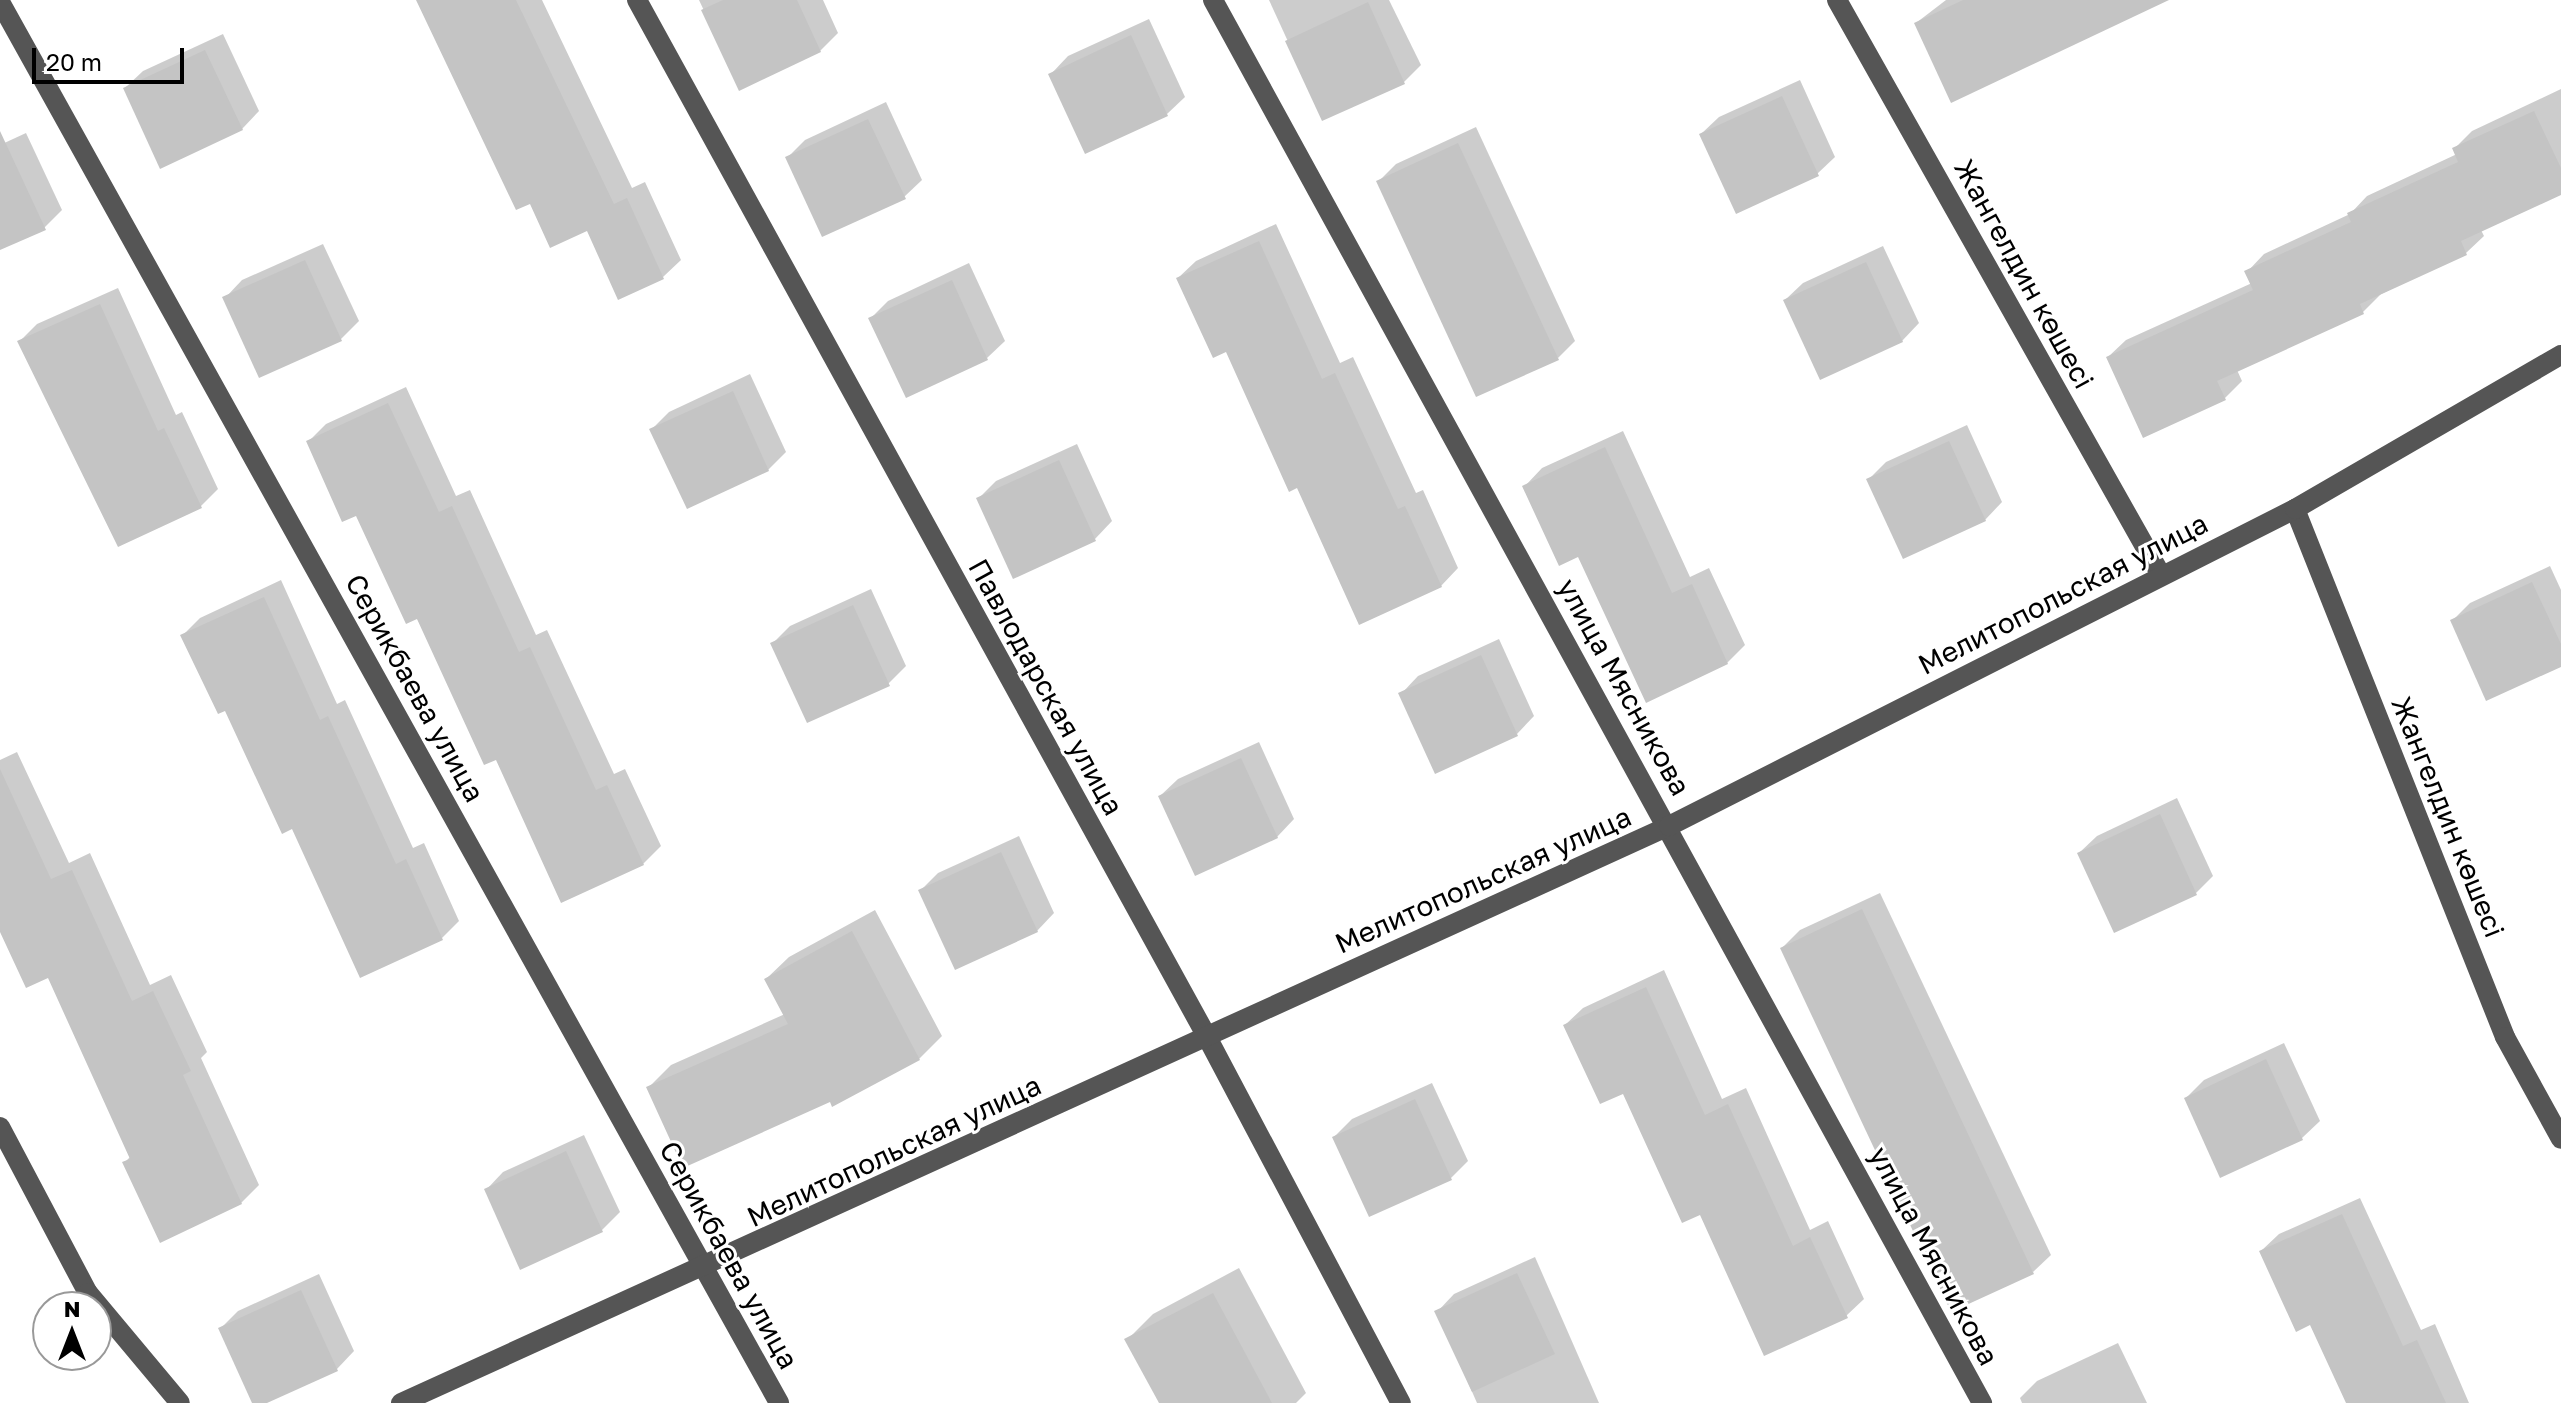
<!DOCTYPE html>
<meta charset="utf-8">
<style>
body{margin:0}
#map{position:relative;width:2561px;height:1403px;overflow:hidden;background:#fff;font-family:"Golos Text",sans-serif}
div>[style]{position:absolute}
.shadow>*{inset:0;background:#0003}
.building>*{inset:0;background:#c4c4c4}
.minor>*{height:20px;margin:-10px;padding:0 10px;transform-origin:10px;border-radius:10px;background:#555}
span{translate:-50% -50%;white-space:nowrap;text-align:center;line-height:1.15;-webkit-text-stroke:6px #fff;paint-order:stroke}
.street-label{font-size:28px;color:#000}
.north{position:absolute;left:32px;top:1291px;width:80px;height:80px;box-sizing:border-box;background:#fff;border:2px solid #999;border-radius:50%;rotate:0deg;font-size:22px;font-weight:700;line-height:32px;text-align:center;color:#000}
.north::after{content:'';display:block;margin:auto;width:28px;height:36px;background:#000;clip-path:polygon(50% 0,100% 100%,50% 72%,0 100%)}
.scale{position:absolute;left:32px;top:48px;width:152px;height:36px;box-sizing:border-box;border:4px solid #000;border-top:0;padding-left:10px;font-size:24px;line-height:28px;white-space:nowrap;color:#000;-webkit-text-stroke:6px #fff;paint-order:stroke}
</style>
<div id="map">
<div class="shadow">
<div style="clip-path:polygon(418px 0,542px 0,632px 188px,645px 182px,681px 260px,663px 277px,588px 228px,531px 201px)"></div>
<div style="clip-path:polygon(699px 0,823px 0,838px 33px,820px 51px,740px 88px)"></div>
<div style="clip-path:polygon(1269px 0,1389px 0,1421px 65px,1404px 82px,1323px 118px)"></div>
<div style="clip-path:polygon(1946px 0,2163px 0,1916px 23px)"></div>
<div style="clip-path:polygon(1149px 19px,1185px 97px,1167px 114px,1051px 74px,1068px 56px)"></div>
<div style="clip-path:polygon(223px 34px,259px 111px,242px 129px,125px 88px,143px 71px)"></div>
<div style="clip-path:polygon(1800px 80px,1835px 157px,1817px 174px,1701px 134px,1719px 117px)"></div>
<div style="clip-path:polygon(2561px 89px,2561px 192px,2481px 230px,2484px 236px,2466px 253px,2381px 294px,2363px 312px,2237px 370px,2242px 381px,2225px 398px,2108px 357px,2126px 340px,2252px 283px,2247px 272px,2264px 254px,2350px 214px,2367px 196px,2457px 154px,2454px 149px,2472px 131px)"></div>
<div style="clip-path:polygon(886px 102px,922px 180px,904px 197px,788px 157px,805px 140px)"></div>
<div style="clip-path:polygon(1476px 127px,1575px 341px,1558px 358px,1378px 182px,1396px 164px)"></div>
<div style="clip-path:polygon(26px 133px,62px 210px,44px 228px,0 248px,0 145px)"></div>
<div style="clip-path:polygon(1276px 224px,1340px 363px,1353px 357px,1416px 493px,1423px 490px,1458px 568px,1441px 586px,1298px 485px,1227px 350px,1178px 278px,1196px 261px)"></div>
<div style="clip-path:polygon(323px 244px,359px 321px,341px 339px,260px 375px,225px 298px,242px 280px)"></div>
<div style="clip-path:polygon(1883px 246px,1919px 323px,1902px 341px,1785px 300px,1803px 283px)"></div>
<div style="clip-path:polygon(969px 263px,1005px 341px,987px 358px,871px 318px,888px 301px)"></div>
<div style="clip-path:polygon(118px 288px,176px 415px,182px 412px,218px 489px,200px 507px,19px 342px,37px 324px)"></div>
<div style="clip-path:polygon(750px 374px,786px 452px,768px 470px,652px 429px,669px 412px)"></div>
<div style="clip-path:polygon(406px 387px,456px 496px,470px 490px,536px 635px,547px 630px,614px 774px,625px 769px,661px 846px,643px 864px,496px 757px,357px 513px,308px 442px,326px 424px)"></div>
<div style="clip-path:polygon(1967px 425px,2002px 502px,1985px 520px,1869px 479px,1886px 462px)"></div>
<div style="clip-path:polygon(1623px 431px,1690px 577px,1709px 568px,1745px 645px,1727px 663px,1525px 486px,1542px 468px)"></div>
<div style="clip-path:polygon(1077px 444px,1112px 521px,1095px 539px,978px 499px,996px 481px)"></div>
<div style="clip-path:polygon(2550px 566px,2561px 590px,2561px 664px,2452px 621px,2470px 603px)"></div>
<div style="clip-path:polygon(281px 580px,337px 704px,345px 700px,413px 848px,424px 843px,459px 921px,442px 938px,293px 826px,183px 635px,200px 618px)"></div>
<div style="clip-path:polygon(871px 589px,906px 666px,888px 684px,772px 644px,790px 626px)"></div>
<div style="clip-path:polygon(1499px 639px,1534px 716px,1517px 734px,1401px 694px,1418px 676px)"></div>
<div style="clip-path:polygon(1259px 742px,1294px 819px,1277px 837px,1160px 796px,1178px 779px)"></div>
<div style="clip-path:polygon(17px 752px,69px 863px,90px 853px,150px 985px,171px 975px,207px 1052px,201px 1058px,259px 1185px,241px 1203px,125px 1162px,131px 1156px,49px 976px,0 927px,0 760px)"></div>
<div style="clip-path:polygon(2177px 798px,2213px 876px,2196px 893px,2079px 853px,2097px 836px)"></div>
<div style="clip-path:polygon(1019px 836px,1054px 913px,1037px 931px,921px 890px,938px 873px)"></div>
<div style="clip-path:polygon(1880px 893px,2051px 1255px,2033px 1272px,1782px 948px,1800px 930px)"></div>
<div style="clip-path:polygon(875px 910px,942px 1036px,919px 1059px,830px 1099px,648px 1088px,671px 1065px,785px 1014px,766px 979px,789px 957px)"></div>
<div style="clip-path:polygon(1664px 970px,1722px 1099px,1746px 1088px,1810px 1230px,1828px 1221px,1864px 1299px,1846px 1316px,1701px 1212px,1624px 1091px,1565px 1025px,1583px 1008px)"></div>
<div style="clip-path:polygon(2284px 1043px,2320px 1121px,2302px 1138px,2221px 1175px,2186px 1098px,2204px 1080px)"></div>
<div style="clip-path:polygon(1432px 1083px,1468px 1161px,1451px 1178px,1334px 1137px,1352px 1119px)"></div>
<div style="clip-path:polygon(584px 1135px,620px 1212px,602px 1230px,521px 1267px,486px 1190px,503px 1172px)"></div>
<div style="clip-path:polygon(2360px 1198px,2421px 1330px,2435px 1324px,2469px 1403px,2348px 1403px,2311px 1322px,2261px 1251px,2279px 1234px)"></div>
<div style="clip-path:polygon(1535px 1257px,1599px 1403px,1477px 1403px,1437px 1312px,1454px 1294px)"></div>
<div style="clip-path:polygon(1239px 1268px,1306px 1393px,1296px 1403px,1161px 1403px,1127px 1340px,1153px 1314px)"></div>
<div style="clip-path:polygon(319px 1274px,354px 1351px,337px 1369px,254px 1403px,220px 1329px,238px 1311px)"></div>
<div style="clip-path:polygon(2118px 1343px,2147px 1403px,2022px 1403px,2020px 1398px,2037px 1381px)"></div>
</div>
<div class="building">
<div style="clip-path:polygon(416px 0,516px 0,614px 204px,627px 198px,664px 279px,618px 300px,587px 231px,550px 248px,530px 204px,516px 210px)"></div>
<div style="clip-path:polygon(723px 0,797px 0,821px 52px,739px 91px,701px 10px)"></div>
<div style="clip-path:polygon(1963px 0,2169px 0,1951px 103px,1914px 23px)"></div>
<div style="clip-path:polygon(1368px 2px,1405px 84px,1322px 121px,1285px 41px)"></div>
<div style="clip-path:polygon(1131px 35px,1168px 116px,1085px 154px,1048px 74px)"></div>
<div style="clip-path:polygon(205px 50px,243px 130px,160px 169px,123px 88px)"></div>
<div style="clip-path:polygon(1782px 96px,1819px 176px,1736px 214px,1699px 134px)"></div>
<div style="clip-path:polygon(2534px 111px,2561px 168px,2561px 195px,2461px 241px,2467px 255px,2360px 304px,2364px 314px,2217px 381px,2226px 400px,2143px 438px,2106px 357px,2253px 290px,2244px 271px,2351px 222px,2347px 213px,2458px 162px,2452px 148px)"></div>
<div style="clip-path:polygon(868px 119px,906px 199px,822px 237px,785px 157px)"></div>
<div style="clip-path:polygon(0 131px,46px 230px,0 250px)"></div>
<div style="clip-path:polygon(1458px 143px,1559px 360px,1476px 397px,1376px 181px)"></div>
<div style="clip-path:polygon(1259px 241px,1322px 379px,1335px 373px,1398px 509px,1405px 506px,1442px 587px,1359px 625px,1297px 488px,1289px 492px,1226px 352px,1213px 358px,1176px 278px)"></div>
<div style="clip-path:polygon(305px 260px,342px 341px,259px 378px,222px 297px)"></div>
<div style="clip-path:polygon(1866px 262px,1903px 342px,1820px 380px,1783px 300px)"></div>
<div style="clip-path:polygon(952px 280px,988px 360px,906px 398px,868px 318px)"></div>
<div style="clip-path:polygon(100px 304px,158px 431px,164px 428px,202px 508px,118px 547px,17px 341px)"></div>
<div style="clip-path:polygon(733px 391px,769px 471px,687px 509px,649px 429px)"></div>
<div style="clip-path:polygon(388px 403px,439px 512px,452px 506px,519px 652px,530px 647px,596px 790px,607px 785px,644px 865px,561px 903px,496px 760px,484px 765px,417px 619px,406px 624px,356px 516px,342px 522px,306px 441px)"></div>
<div style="clip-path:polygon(1949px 441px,1986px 521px,1903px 559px,1866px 479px)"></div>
<div style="clip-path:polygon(1605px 447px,1672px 593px,1692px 584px,1728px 664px,1646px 703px,1578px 557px,1559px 566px,1522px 486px)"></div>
<div style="clip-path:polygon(1059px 460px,1096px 541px,1013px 579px,976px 498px)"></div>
<div style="clip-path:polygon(2532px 582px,2561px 644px,2561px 667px,2486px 701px,2450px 620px)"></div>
<div style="clip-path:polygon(264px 597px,320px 720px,328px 716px,396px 864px,406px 859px,443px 940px,360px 978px,292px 829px,282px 834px,225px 711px,218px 714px,180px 635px)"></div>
<div style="clip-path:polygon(853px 605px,890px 686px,807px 723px,770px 643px)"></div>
<div style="clip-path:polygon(1481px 655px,1518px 736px,1435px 774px,1398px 693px)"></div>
<div style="clip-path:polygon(1241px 758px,1278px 838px,1195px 876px,1158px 796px)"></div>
<div style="clip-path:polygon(0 769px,51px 879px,72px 870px,132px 1001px,153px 991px,191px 1071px,183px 1075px,242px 1204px,160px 1243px,122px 1162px,130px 1159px,48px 978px,26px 988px,0 932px)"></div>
<div style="clip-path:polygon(2160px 814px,2197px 895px,2114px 933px,2077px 853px)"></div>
<div style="clip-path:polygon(1001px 852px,1038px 932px,955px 970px,918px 890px)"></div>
<div style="clip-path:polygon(1862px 909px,2034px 1274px,1951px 1312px,1780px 948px)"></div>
<div style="clip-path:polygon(852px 931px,920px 1060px,832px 1107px,830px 1102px,683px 1168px,646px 1087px,788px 1024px,764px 979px)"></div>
<div style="clip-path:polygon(1646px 987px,1705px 1115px,1728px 1104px,1793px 1246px,1810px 1237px,1848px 1318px,1764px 1356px,1700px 1215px,1682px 1223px,1623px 1094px,1600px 1104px,1563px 1025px)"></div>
<div style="clip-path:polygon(2266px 1059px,2303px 1140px,2220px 1178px,2184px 1098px)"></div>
<div style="clip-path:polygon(1415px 1099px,1452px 1180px,1369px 1217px,1332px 1137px)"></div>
<div style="clip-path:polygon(566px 1151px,603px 1232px,520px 1270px,484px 1189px)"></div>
<div style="clip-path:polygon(2342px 1214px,2403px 1346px,2417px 1340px,2446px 1403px,2346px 1403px,2310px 1325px,2296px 1332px,2259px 1251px)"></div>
<div style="clip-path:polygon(1517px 1273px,1555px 1354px,1472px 1392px,1434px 1311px)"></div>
<div style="clip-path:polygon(301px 1290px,338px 1371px,267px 1403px,252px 1403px,218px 1328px)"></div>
<div style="clip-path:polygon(1213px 1293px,1272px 1403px,1159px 1403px,1124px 1339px)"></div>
</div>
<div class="minor">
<div style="left:637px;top:0;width:1183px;rotate:61.2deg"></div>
<div style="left:1207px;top:1037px;width:414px;rotate:62.1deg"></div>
<div style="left:1213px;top:0;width:1600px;rotate:61.27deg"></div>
<div style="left:1837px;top:0;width:660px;rotate:60.6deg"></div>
<div style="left:0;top:2px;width:1603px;rotate:60.92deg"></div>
<div style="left:2295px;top:509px;width:568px;rotate:68.31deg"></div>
<div style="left:2505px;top:1037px;width:116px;rotate:61.2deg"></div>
<div style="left:0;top:1127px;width:188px;rotate:62.1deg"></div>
<div style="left:88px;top:1293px;width:143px;rotate:50.1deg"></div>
<div style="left:401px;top:1403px;width:1393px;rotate:-24.47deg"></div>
<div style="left:1669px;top:826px;width:702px;rotate:-26.86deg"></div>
<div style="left:2295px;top:509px;width:307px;rotate:-30.1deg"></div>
</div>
<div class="street-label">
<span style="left:2024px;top:274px;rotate:61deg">Жангелдин көшесі</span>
<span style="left:2063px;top:594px;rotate:-27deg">Мелитопольская улица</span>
<span style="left:1046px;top:687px;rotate:61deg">Павлодарская улица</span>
<span style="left:1624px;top:687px;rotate:61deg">улица Мясникова</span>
<span style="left:415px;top:688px;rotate:61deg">Серикбаева улица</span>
<span style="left:2448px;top:817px;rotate:68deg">Жангелдин көшесі</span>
<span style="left:1483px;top:880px;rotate:-24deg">Мелитопольская улица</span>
<span style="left:894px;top:1151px;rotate:-25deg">Мелитопольская улица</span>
<span style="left:729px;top:1255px;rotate:61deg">Серикбаева улица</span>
<span style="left:1934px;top:1256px;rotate:62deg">улица Мясникова</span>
</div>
<div class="north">N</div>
<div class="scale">20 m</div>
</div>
